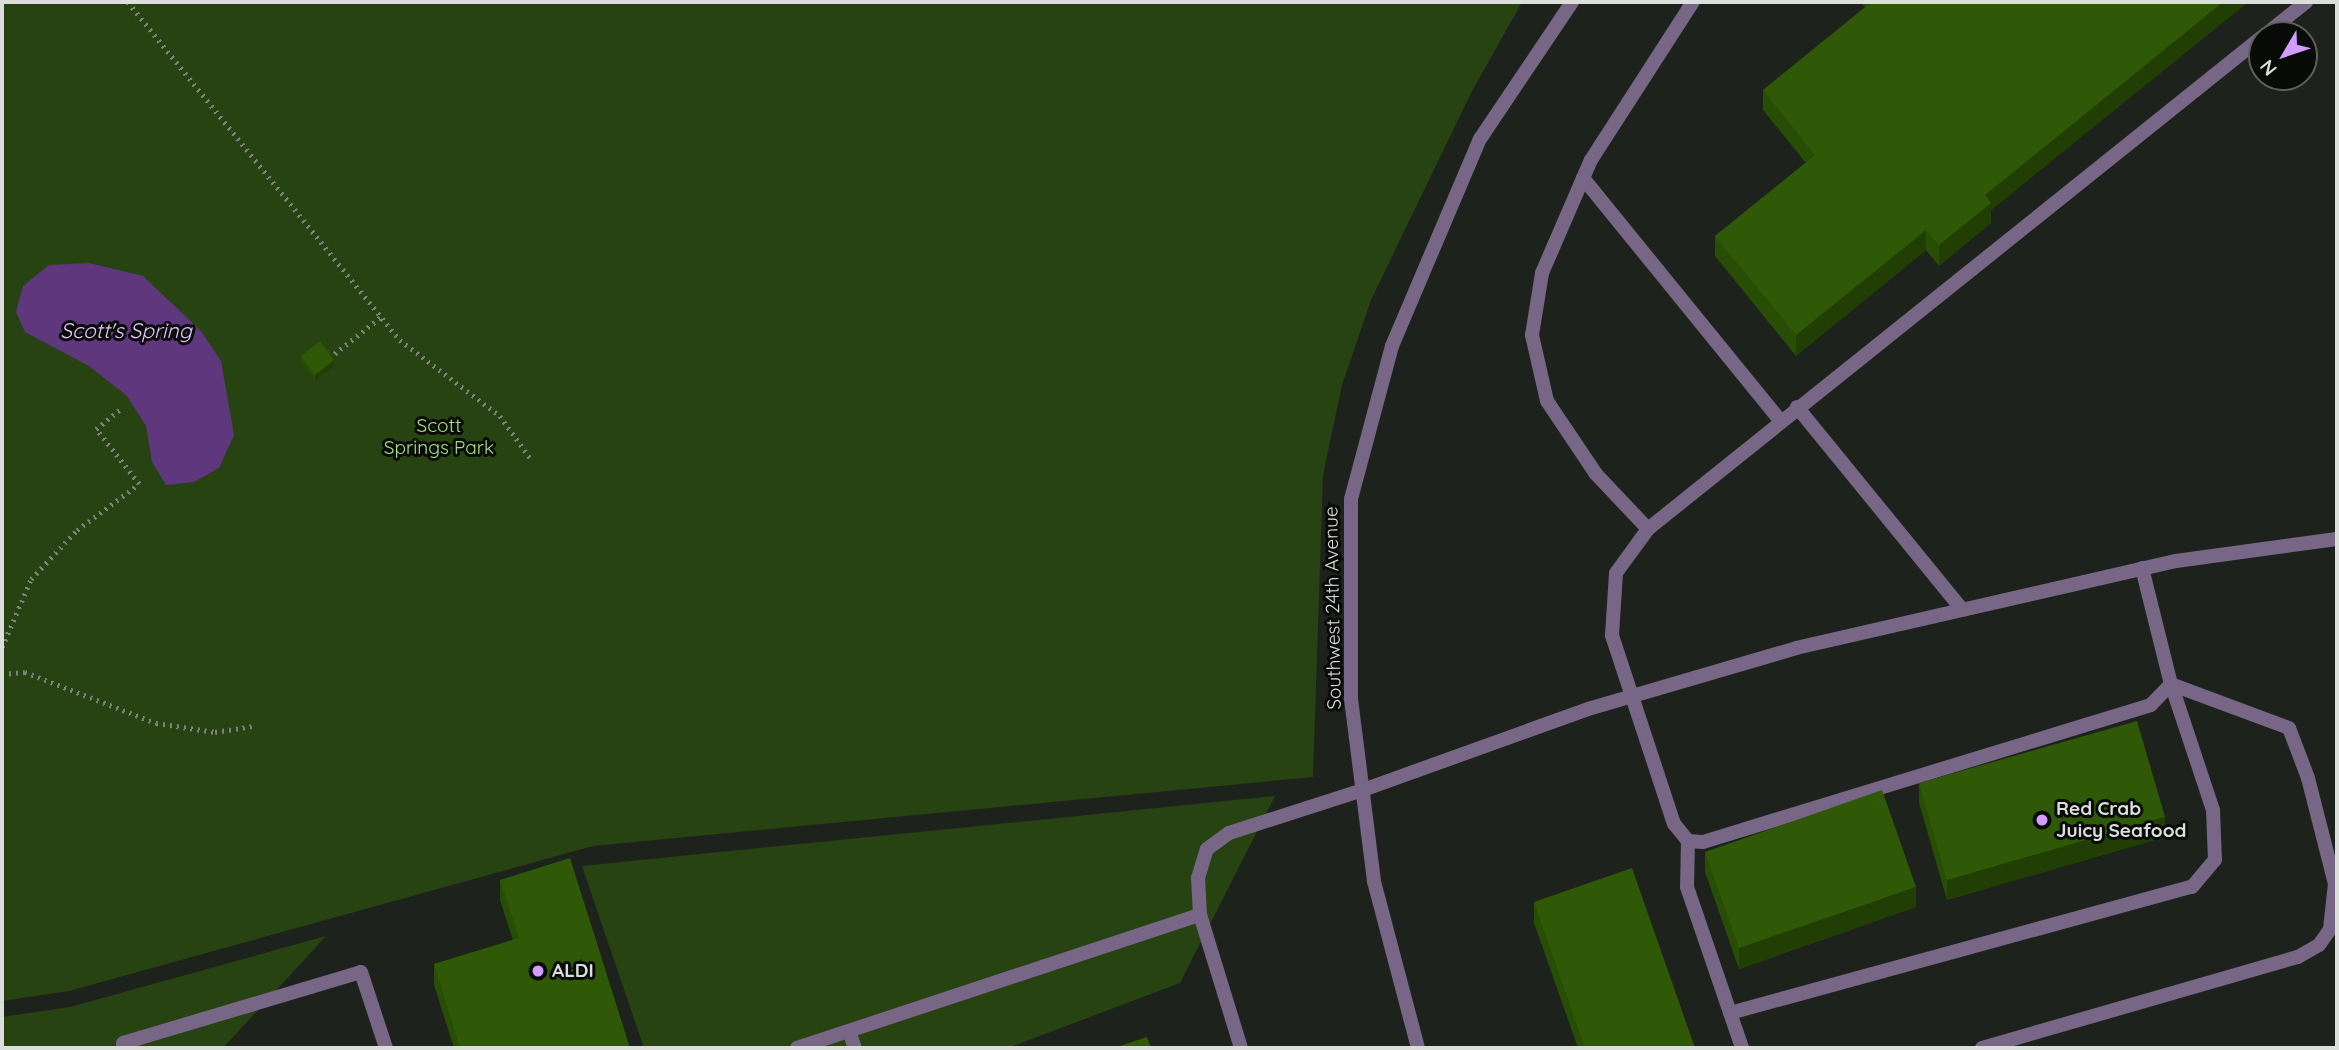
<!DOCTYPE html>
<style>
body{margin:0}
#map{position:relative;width:2339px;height:1050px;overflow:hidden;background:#1e221c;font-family:Quicksand,sans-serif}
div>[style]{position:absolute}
.green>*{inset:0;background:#274312}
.water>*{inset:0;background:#5e377c}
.path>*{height:4.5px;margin-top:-2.25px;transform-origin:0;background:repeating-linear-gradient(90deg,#7e827d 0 2px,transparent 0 7px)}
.service>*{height:14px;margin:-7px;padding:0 7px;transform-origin:7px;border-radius:7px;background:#776686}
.minor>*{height:14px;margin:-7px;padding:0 7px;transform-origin:7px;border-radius:7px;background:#776686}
.tertiary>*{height:14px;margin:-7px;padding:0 7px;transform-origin:7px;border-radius:7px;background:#776686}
.wall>*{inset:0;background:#284d05}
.shaded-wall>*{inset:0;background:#213e04}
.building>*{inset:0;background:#2f5906}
.dots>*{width:19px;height:19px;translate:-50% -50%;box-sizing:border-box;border:4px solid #090b08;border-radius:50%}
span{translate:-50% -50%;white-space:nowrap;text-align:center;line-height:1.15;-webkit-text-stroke:6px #090b08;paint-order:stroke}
.park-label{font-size:19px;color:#a6e37e}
.street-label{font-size:19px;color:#dbdeda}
.poi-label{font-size:19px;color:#dbdeda;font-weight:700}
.left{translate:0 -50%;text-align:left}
.water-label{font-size:21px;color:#e1c2fd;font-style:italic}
.frame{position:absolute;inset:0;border:4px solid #dbdeda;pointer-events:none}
.north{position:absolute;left:2248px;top:21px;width:70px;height:70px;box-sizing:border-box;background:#090b08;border:2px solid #5d5f5c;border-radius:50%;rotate:231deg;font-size:19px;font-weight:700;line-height:28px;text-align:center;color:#dbdeda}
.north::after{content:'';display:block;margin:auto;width:24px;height:32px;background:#d19dfe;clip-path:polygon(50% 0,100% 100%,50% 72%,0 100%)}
</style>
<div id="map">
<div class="green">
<div style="clip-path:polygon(2px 2px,1522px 2px,1471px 93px,1371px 300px,1342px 385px,1323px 475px,1313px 777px,593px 846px,69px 991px,2px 1001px)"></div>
<div style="clip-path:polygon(1275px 796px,1180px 983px,1008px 1048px,644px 1048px,582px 866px)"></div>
<div style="clip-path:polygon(326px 936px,223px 1048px,2px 1048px,2px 1017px,70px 1007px)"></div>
</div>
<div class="water">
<div style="clip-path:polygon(89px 263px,143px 276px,201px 331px,221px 361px,234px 435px,219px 468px,194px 482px,166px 485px,152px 462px,146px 426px,127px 396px,89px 366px,25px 332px,16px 312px,23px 286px,49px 265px)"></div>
</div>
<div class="path">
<div style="left:128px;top:2px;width:434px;rotate:51.2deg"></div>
<div style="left:400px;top:340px;width:126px;rotate:37.2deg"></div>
<div style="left:500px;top:416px;width:53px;rotate:54.2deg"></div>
<div style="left:329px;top:358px;width:66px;rotate:-38.3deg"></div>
<div style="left:2px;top:647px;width:74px;rotate:-66.9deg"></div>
<div style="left:31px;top:579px;width:67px;rotate:-46.8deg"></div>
<div style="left:77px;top:530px;width:77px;rotate:-36.6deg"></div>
<div style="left:139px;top:484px;width:70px;rotate:-128deg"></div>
<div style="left:96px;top:429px;width:33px;rotate:-39deg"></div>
<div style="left:2px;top:674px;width:23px;rotate:-5deg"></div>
<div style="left:25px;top:672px;width:141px;rotate:21.3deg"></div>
<div style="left:156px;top:723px;width:60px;rotate:8.7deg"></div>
<div style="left:215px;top:732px;width:39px;rotate:-9deg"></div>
</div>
<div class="service">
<div style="left:2265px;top:35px;width:53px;rotate:-38.8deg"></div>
<div style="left:1583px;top:178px;width:312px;rotate:50.9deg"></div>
<div style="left:1797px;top:407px;width:259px;rotate:50.8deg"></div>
<div style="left:1648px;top:529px;width:76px;rotate:-133.4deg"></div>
<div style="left:1596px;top:474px;width:88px;rotate:-123.9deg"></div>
<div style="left:1547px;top:401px;width:68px;rotate:-102.8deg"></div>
<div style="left:1532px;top:335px;width:63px;rotate:-80.8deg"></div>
<div style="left:1542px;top:273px;width:123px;rotate:-66.6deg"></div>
<div style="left:1591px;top:160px;width:188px;rotate:-57.2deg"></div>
<div style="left:2142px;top:568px;width:120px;rotate:76deg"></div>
<div style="left:2171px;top:684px;width:29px;rotate:134deg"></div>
<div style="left:2151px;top:705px;width:468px;rotate:163deg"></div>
<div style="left:1703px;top:842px;width:15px;rotate:-176deg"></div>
<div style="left:1688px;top:841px;width:22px;rotate:-129deg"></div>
<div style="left:1674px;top:824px;width:199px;rotate:-108.2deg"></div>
<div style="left:1612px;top:635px;width:62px;rotate:-86.3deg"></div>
<div style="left:1616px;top:573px;width:54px;rotate:-54deg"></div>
<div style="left:1648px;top:529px;width:787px;rotate:-38.71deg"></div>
<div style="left:1688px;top:841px;width:46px;rotate:91.2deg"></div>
<div style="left:1687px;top:887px;width:170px;rotate:71.1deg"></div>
<div style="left:361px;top:972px;width:80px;rotate:71.8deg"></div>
<div style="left:1730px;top:1013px;width:479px;rotate:-15.3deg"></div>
<div style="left:2192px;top:887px;width:35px;rotate:-50deg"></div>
<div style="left:2215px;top:860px;width:50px;rotate:-92.3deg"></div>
<div style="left:2213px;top:810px;width:133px;rotate:-108.4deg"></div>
<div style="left:849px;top:1031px;width:18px;rotate:71deg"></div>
<div style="left:797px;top:1048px;width:424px;rotate:-18.3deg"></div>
<div style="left:1241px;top:1048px;width:139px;rotate:-107.1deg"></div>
<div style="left:1200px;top:915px;width:37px;rotate:-93deg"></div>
<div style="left:1198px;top:878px;width:30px;rotate:-73deg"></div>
<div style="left:1207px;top:849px;width:27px;rotate:-36deg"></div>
<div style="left:1229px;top:833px;width:141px;rotate:-17.8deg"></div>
<div style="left:1982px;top:1048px;width:329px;rotate:-16.1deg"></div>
<div style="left:2298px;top:957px;width:24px;rotate:-30deg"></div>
<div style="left:2319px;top:945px;width:19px;rotate:-55deg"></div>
<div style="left:2330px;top:929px;width:45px;rotate:-83.7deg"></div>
<div style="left:2335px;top:884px;width:109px;rotate:-104.3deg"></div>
<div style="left:2308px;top:778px;width:53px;rotate:-110.8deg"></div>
<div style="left:2289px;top:728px;width:126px;rotate:-159.6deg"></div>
</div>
<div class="minor">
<div style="left:1363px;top:790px;width:239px;rotate:-19.8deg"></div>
<div style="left:1588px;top:709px;width:217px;rotate:-16.3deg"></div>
<div style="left:1796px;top:648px;width:390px;rotate:-12.9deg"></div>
<div style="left:2176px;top:561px;width:162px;rotate:-7.8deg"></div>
<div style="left:125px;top:1048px;width:5px;rotate:-112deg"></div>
<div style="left:123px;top:1043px;width:248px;rotate:-16.6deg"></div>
</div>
<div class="tertiary">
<div style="left:1418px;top:1048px;width:173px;rotate:-104.8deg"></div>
<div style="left:1374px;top:881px;width:184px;rotate:-97.2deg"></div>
<div style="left:1351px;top:698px;width:199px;rotate:-90deg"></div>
<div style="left:1351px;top:499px;width:158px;rotate:-75deg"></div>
<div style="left:1392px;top:346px;width:225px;rotate:-67deg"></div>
<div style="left:1480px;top:139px;width:165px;rotate:-56.1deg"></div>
</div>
<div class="wall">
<div style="clip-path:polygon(1860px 2px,2248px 2px,1991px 210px,1991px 223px,1939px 266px,1926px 250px,1796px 356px,1715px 256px,1715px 236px,1806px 163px,1763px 110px,1763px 90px,1865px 7px)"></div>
<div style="clip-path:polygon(301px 356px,334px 366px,315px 380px,301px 362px)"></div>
<div style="clip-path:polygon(1919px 783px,2165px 837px,1947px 900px,1919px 803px)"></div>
<div style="clip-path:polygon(1705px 852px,1916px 907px,1739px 969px,1705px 872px)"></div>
<div style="clip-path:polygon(500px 880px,630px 1048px,454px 1048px,434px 985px,434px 964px,513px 940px,500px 900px)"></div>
<div style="clip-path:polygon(1534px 902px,1695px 1048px,1578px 1048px,1534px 923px)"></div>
</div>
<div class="shaded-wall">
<div style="clip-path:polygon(2223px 2px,2248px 2px,1991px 210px,1991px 223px,1939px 266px,1939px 245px,1985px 195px)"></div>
<div style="clip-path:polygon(1926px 230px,1926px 250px,1796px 356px,1796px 335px)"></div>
<div style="clip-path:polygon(334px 360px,334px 366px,315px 380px,315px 375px)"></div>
<div style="clip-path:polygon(2165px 817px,2165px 837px,1947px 900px,1947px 880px)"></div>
<div style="clip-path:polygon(1916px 887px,1916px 907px,1739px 969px,1739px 948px)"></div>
</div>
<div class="building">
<div style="clip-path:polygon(1872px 2px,2223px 2px,1985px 195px,1991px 203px,1939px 245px,1926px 230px,1796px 335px,1715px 236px,1815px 155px,1763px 90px)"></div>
<div style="clip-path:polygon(320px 341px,334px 360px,315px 375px,301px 356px)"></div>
<div style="clip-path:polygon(2137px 721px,2165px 817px,1947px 880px,1919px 783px)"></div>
<div style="clip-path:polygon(1882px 790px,1916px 887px,1739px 948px,1705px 852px)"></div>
<div style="clip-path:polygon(570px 858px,630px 1048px,460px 1048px,434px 964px,519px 938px,500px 880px)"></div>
<div style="clip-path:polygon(1632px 868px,1695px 1048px,1585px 1048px,1534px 902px)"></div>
<div style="clip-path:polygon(1147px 1037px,1151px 1048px,1114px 1048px)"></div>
</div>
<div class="dots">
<div style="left:2042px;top:820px;background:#d19dfe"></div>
<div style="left:538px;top:971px;background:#d19dfe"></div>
</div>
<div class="park-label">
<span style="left:439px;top:437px">Scott<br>Springs Park</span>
</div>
<div class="street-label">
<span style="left:1333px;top:608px;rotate:-91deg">Southwest 24th Avenue</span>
</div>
<div class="poi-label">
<span class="left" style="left:2056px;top:820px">Red Crab<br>Juicy Seafood</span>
<span class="left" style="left:552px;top:971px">ALDI</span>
</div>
<div class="water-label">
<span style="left:126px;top:330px">Scott's Spring</span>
</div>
<div class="frame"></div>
<div class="north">N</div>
</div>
